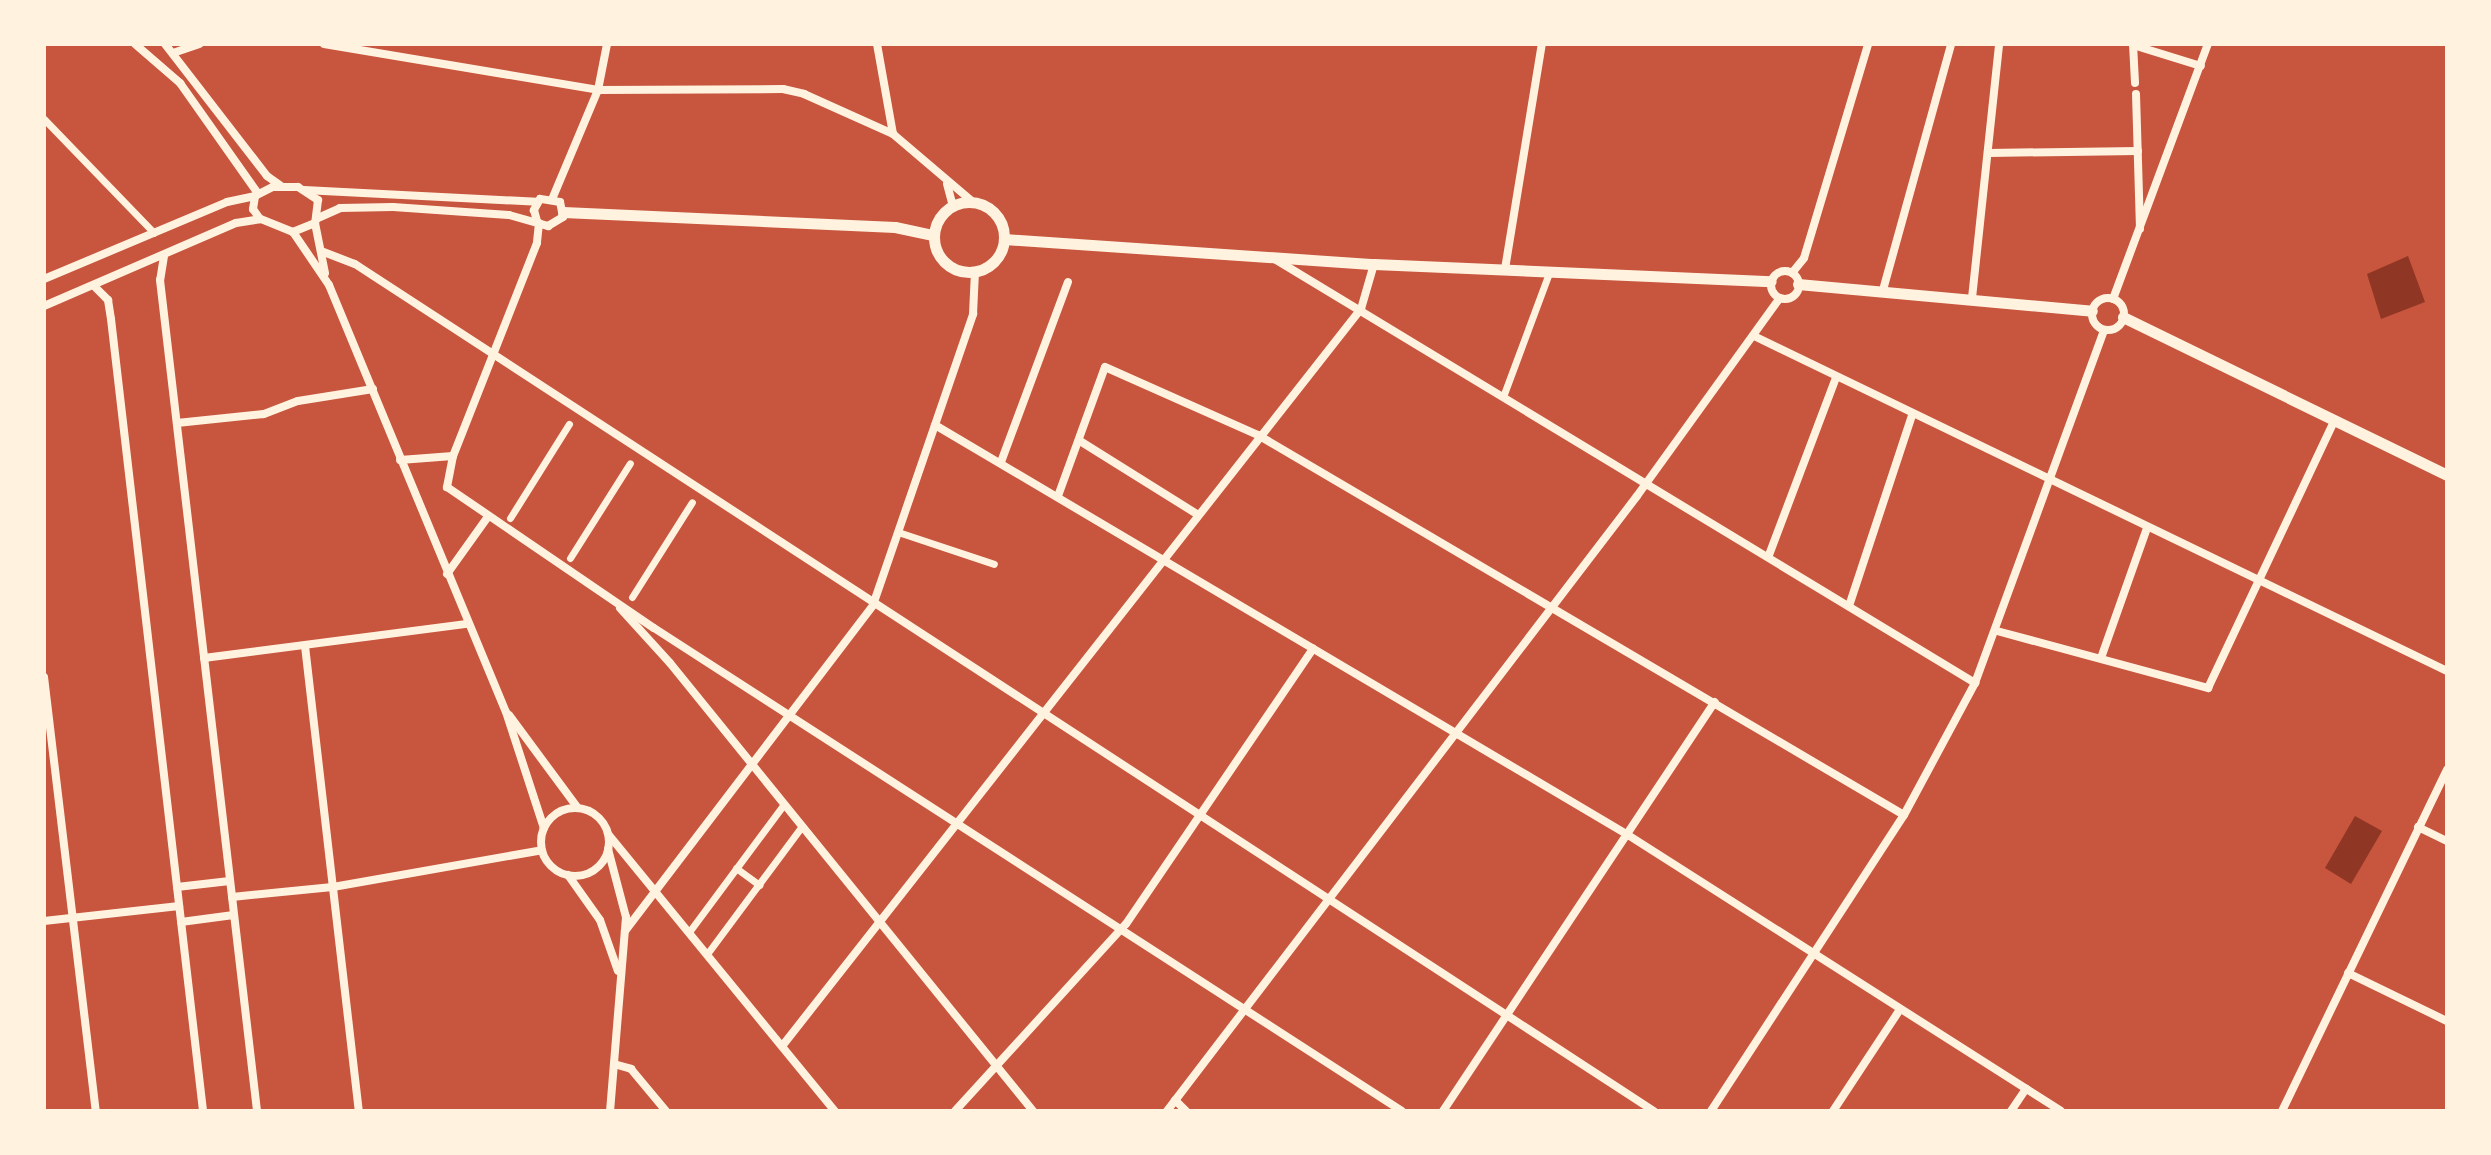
<!DOCTYPE html>
<style>
body{margin:0}
#map{position:relative;width:2491px;height:1155px;overflow:hidden;background:#c8553d;font-family:"PT Serif",serif}
div>[style]{position:absolute}
.water>*{inset:0;background:#8f3625}
.pedestrian>*{height:7px;margin:-3.5px;padding:0 3.5px;transform-origin:3.5px;border-radius:3.5px;background:#fff3e0}
.minor>*{height:8px;margin:-4px;padding:0 4px;transform-origin:4px;border-radius:4px;background:#fff3e0}
.minor>.ring{margin:-4px;padding:0;box-sizing:content-box;background:none;border:8px solid #fff3e0;border-radius:50%}
.tertiary>*{height:11px;margin:-5.5px;padding:0 5.5px;transform-origin:5.5px;border-radius:5.5px;background:#fff3e0}
.tertiary>.ring{margin:-5.5px;padding:0;box-sizing:content-box;background:none;border:11px solid #fff3e0;border-radius:50%}
span{translate:-50% -50%;white-space:nowrap;text-align:center;line-height:1.15;-webkit-text-stroke:8px #fff3e0;paint-order:stroke}
.frame{position:absolute;inset:0;border:46px solid #fff3e0;pointer-events:none}
</style>
<div id="map">
<div class="water">
<div style="clip-path:polygon(2408px 256px,2425px 302px,2381px 319px,2367px 274px)"></div>
<div style="clip-path:polygon(2355px 816px,2382px 831px,2351px 884px,2325px 868px)"></div>
</div>
<div class="pedestrian">
<div style="left:44px;top:119px;width:158px;rotate:46deg"></div>
<div style="left:1504px;top:394px;width:132px;rotate:-69.6deg"></div>
<div style="left:510px;top:518px;width:111px;rotate:-57.9deg"></div>
<div style="left:898px;top:532px;width:101px;rotate:18.4deg"></div>
<div style="left:570px;top:558px;width:112px;rotate:-57.7deg"></div>
<div style="left:632px;top:597px;width:112px;rotate:-57.7deg"></div>
<div style="left:736px;top:868px;width:29px;rotate:36deg"></div>
<div style="left:689px;top:932px;width:159px;rotate:-53.4deg"></div>
<div style="left:707px;top:954px;width:159px;rotate:-53.4deg"></div>
</div>
<div class="minor">
<div style="left:135px;top:44px;width:60px;rotate:40.9deg"></div>
<div style="left:180px;top:83px;width:133px;rotate:54.8deg"></div>
<div style="left:165px;top:44px;width:167px;rotate:52.3deg"></div>
<div style="left:267px;top:176px;width:16px;rotate:35deg"></div>
<div style="left:324px;top:44px;width:278px;rotate:9.5deg"></div>
<div style="left:598px;top:90px;width:185px;rotate:-0.3deg"></div>
<div style="left:783px;top:89px;width:22px;rotate:13deg"></div>
<div style="left:804px;top:94px;width:98px;rotate:24.2deg"></div>
<div style="left:893px;top:134px;width:105px;rotate:40.4deg"></div>
<div style="left:877px;top:44px;width:91px;rotate:79.9deg"></div>
<div style="left:2133px;top:44px;width:39px;rotate:87deg"></div>
<div style="left:2133px;top:45px;width:71px;rotate:17.2deg"></div>
<div style="left:173px;top:53px;width:28px;rotate:-19deg"></div>
<div style="left:2136px;top:94px;width:135px;rotate:88.3deg"></div>
<div style="left:1989px;top:153px;width:149px;rotate:-0.8deg"></div>
<div style="left:947px;top:184px;width:23px;rotate:75deg"></div>
<div style="left:273px;top:187px;width:25px"></div>
<div style="left:298px;top:187px;width:24px;rotate:33deg"></div>
<div style="left:318px;top:200px;width:23px;rotate:97deg"></div>
<div style="left:315px;top:223px;width:24px;rotate:158deg"></div>
<div style="left:293px;top:232px;width:35px;rotate:-158deg"></div>
<div style="left:260px;top:219px;width:12px;rotate:-125deg"></div>
<div style="left:253px;top:209px;width:13px;rotate:-81deg"></div>
<div style="left:255px;top:196px;width:20px;rotate:-27deg"></div>
<div style="left:304px;top:190px;width:233px;rotate:2.9deg"></div>
<div style="left:553px;top:197px;width:116px;rotate:-67.2deg"></div>
<div style="left:598px;top:90px;width:47px;rotate:-78.9deg"></div>
<div style="left:318px;top:218px;width:24px;rotate:-24deg"></div>
<div style="left:340px;top:208px;width:53px;rotate:-1.1deg"></div>
<div style="left:393px;top:207px;width:116px;rotate:3.9deg"></div>
<div style="left:509px;top:215px;width:41px;rotate:15.8deg"></div>
<div style="left:548px;top:226px;width:17px;rotate:-31deg"></div>
<div style="left:563px;top:217px;width:15px;rotate:-101deg"></div>
<div style="left:560px;top:202px;width:20px;rotate:-171deg"></div>
<div style="left:540px;top:199px;width:13px;rotate:119deg"></div>
<div style="left:534px;top:210px;width:11px;rotate:75deg"></div>
<div style="left:315px;top:223px;width:51px;rotate:78.7deg"></div>
<div style="left:539px;top:223px;width:20px;rotate:96deg"></div>
<div style="left:537px;top:243px;width:229px;rotate:111.5deg"></div>
<div style="left:453px;top:456px;width:32px;rotate:101deg"></div>
<div style="left:447px;top:487px;width:250px;rotate:34.3deg"></div>
<div style="left:654px;top:628px;width:890px;rotate:32.85deg"></div>
<div style="left:293px;top:232px;width:64px;rotate:55.8deg"></div>
<div style="left:329px;top:285px;width:462px;rotate:67.5deg"></div>
<div style="left:506px;top:712px;width:122px;rotate:71.9deg"></div>
<div style="left:321px;top:251px;width:36px;rotate:21deg"></div>
<div style="left:355px;top:264px;width:1551px;rotate:33.11deg"></div>
<div style="left:164px;top:256px;width:24px;rotate:99deg"></div>
<div style="left:160px;top:280px;width:837px;rotate:83.34deg"></div>
<div style="left:1273px;top:258px;width:821px;rotate:31.19deg"></div>
<div style="left:1505px;top:269px;width:228px;rotate:-80.7deg"></div>
<div class="ring" style="left:1771px;top:271px;width:20px;height:20px"></div>
<div style="left:1792px;top:273px;width:19px;rotate:-51deg"></div>
<div style="left:1804px;top:258px;width:223px;rotate:-73.3deg"></div>
<div style="left:44px;top:279px;width:199px;rotate:-22.8deg"></div>
<div style="left:227px;top:202px;width:29px;rotate:-12deg"></div>
<div style="left:94px;top:286px;width:20px;rotate:45deg"></div>
<div style="left:108px;top:300px;width:19px;rotate:81deg"></div>
<div style="left:111px;top:319px;width:797px;rotate:83.37deg"></div>
<div style="left:1883px;top:290px;width:255px;rotate:-74.5deg"></div>
<div style="left:1972px;top:298px;width:255px;rotate:-83.9deg"></div>
<div class="ring" style="left:2092px;top:298px;width:24px;height:24px"></div>
<div style="left:2113px;top:299px;width:272px;rotate:-69.6deg"></div>
<div style="left:44px;top:306px;width:209px;rotate:-23.4deg"></div>
<div style="left:236px;top:223px;width:24px;rotate:-9deg"></div>
<div style="left:1754px;top:336px;width:770px;rotate:25.8deg"></div>
<div style="left:177px;top:423px;width:87px;rotate:-5.9deg"></div>
<div style="left:264px;top:414px;width:36px;rotate:-21deg"></div>
<div style="left:298px;top:401px;width:76px;rotate:-9.1deg"></div>
<div style="left:935px;top:425px;width:805px;rotate:30.61deg"></div>
<div style="left:1628px;top:835px;width:513px;rotate:32.51deg"></div>
<div style="left:1080px;top:441px;width:138px;rotate:32deg"></div>
<div style="left:400px;top:460px;width:53px;rotate:-4.3deg"></div>
<div style="left:1001px;top:462px;width:192px;rotate:-69.6deg"></div>
<div style="left:1058px;top:496px;width:137px;rotate:-70deg"></div>
<div style="left:1105px;top:367px;width:167px;rotate:24deg"></div>
<div style="left:1258px;top:435px;width:749px;rotate:30.47deg"></div>
<div style="left:1769px;top:555px;width:189px;rotate:-69.3deg"></div>
<div style="left:447px;top:574px;width:69px;rotate:-54.5deg"></div>
<div style="left:1849px;top:606px;width:200px;rotate:-71.7deg"></div>
<div style="left:620px;top:608px;width:74px;rotate:47.7deg"></div>
<div style="left:670px;top:663px;width:577px;rotate:50.98deg"></div>
<div style="left:1997px;top:631px;width:219px;rotate:15.1deg"></div>
<div style="left:2208px;top:688px;width:295px;rotate:-64.7deg"></div>
<div style="left:305px;top:646px;width:468px;rotate:83.4deg"></div>
<div style="left:204px;top:658px;width:265px;rotate:-7.4deg"></div>
<div style="left:2101px;top:658px;width:138px;rotate:-70.5deg"></div>
<div style="left:44px;top:677px;width:437px;rotate:83.2deg"></div>
<div style="left:509px;top:715px;width:114px;rotate:53.5deg"></div>
<div class="ring" style="left:541px;top:808px;width:60px;height:60px"></div>
<div style="left:2418px;top:827px;width:32px;rotate:26deg"></div>
<div style="left:608px;top:834px;width:358px;rotate:50.7deg"></div>
<div style="left:608px;top:849px;width:70px;rotate:75.2deg"></div>
<div style="left:626px;top:917px;width:195px;rotate:94.7deg"></div>
<div style="left:568px;top:875px;width:55px;rotate:54.6deg"></div>
<div style="left:600px;top:920px;width:54px;rotate:70.6deg"></div>
<div style="left:177px;top:887px;width:53px;rotate:-6.5deg"></div>
<div style="left:232px;top:897px;width:101px;rotate:-5.7deg"></div>
<div style="left:333px;top:887px;width:212px;rotate:-10deg"></div>
<div style="left:44px;top:921px;width:136px;rotate:-6.3deg"></div>
<div style="left:181px;top:922px;width:53px;rotate:-7.5deg"></div>
<div style="left:625px;top:931px;width:410px;rotate:-52.7deg"></div>
<div style="left:873px;top:605px;width:308px;rotate:-71deg"></div>
<div style="left:973px;top:314px;width:42px;rotate:-87.3deg"></div>
<div style="left:2348px;top:973px;width:110px;rotate:25.9deg"></div>
<div style="left:783px;top:1045px;width:936px;rotate:-51.86deg"></div>
<div style="left:1361px;top:309px;width:47px;rotate:-73.9deg"></div>
<div style="left:614px;top:1064px;width:18px;rotate:16deg"></div>
<div style="left:631px;top:1069px;width:55px;rotate:50.2deg"></div>
<div style="left:1175px;top:1100px;width:16px;rotate:45deg"></div>
<div style="left:955px;top:1111px;width:253px;rotate:-47.6deg"></div>
<div style="left:1126px;top:924px;width:333px;rotate:-55.8deg"></div>
<div style="left:1167px;top:1111px;width:774px;rotate:-52.61deg"></div>
<div style="left:1637px;top:496px;width:244px;rotate:-54.2deg"></div>
<div style="left:1443px;top:1111px;width:491px;rotate:-56.4deg"></div>
<div style="left:1711px;top:1111px;width:353px;rotate:-56.9deg"></div>
<div style="left:1904px;top:815px;width:150px;rotate:-61.7deg"></div>
<div style="left:1975px;top:683px;width:376px;rotate:-69.9deg"></div>
<div style="left:1833px;top:1111px;width:120px;rotate:-56.6deg"></div>
<div style="left:2011px;top:1111px;width:27px;rotate:-56deg"></div>
<div style="left:2282px;top:1111px;width:379px;rotate:-64.2deg"></div>
</div>
<div class="tertiary">
<div class="ring" style="left:934px;top:202px;width:59px;height:59px"></div>
<div style="left:563px;top:212px;width:332px;rotate:2.6deg"></div>
<div style="left:895px;top:227px;width:40px;rotate:12deg"></div>
<div style="left:1004px;top:239px;width:371px;rotate:3.9deg"></div>
<div style="left:1374px;top:264px;width:397px;rotate:2.5deg"></div>
<div style="left:1798px;top:284px;width:295px;rotate:5.2deg"></div>
<div style="left:2123px;top:317px;width:360px;rotate:26deg"></div>
</div>
<div class="frame"></div>
</div>
